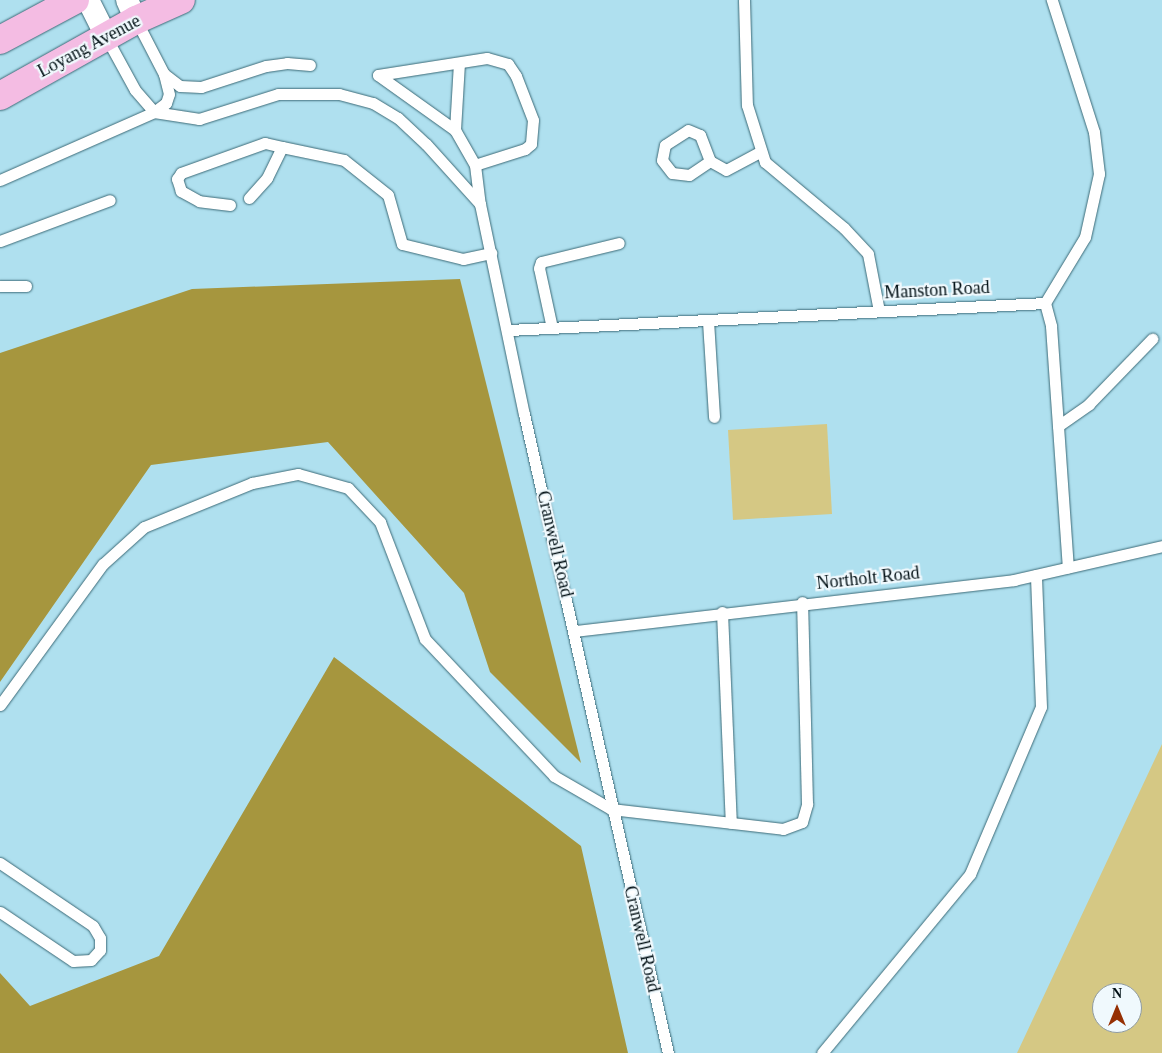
<!DOCTYPE html>
<style>
body{margin:0}
#map{position:relative;width:1162px;height:1053px;overflow:hidden;background:#afe0ef;font-family:"Times New Roman",serif}
div>[style]{position:absolute}
.green>*{inset:0;background:#d5c884}
.forest>*{inset:0;background:#a6963e}
.roads{filter:drop-shadow(0 0 1px #3c6a77) drop-shadow(0 0 1px #3c6a77)}
.service>*{height:11px;margin:-5.5px;padding:0 5.5px;transform-origin:5.5px;border-radius:5.5px;background:#fff}
.minor>*{height:22px;margin:-11px;padding:0 11px;transform-origin:11px;border-radius:11px;background:#fff}
.primary>*{height:28px;margin:-14px;padding:0 14px;transform-origin:14px;border-radius:14px;background:#f4bce3}
span{translate:-50% -50%;white-space:nowrap;text-align:center;line-height:1.15;-webkit-text-stroke:4.5px #f0f9fd;paint-order:stroke}
.street-label{font-size:18px;color:#000f14}
.north{position:absolute;left:1092px;top:983px;width:50px;height:50px;box-sizing:border-box;background:#f0f9fd;border:1px solid #909ba0;border-radius:50%;rotate:0deg;font-size:14px;font-weight:700;line-height:20px;text-align:center;color:#000f14}
.north::after{content:'';display:block;margin:auto;width:18px;height:22px;background:#963004;clip-path:polygon(50% 0,100% 100%,50% 72%,0 100%)}
</style>
<div id="map">
<div class="green">
<div style="clip-path:polygon(827px 424px,832px 514px,733px 520px,728px 430px)"></div>
<div style="clip-path:polygon(evenodd,1162px 744px,1162px 1053px,1017px 1053px,1162px 744px,1102px 993px,1132px 993px,1132px 1023px,1102px 1023px,1102px 993px)"></div>
</div>
<div class="forest">
<div style="clip-path:polygon(460px 279px,581px 763px,490px 672px,464px 593px,328px 442px,151px 465px,0 682px,0 353px,192px 289px)"></div>
<div style="clip-path:polygon(334px 657px,581px 846px,628px 1053px,0 1053px,0 973px,30px 1006px,159px 956px)"></div>
</div>
<div class="roads">
<div class="service">
<div style="left:744px;top:0;width:105px;rotate:88.4deg"></div>
<div style="left:747px;top:105px;width:60px;rotate:72.5deg"></div>
<div style="left:765px;top:162px;width:103px;rotate:39.9deg"></div>
<div style="left:844px;top:228px;width:35px;rotate:47deg"></div>
<div style="left:868px;top:254px;width:58px;rotate:79.1deg"></div>
<div style="left:136px;top:20px;width:61px;rotate:62.6deg"></div>
<div style="left:164px;top:74px;width:20px;rotate:37deg"></div>
<div style="left:180px;top:86px;width:21px;rotate:3deg"></div>
<div style="left:201px;top:87px;width:68px;rotate:-17.9deg"></div>
<div style="left:266px;top:66px;width:21px;rotate:-8deg"></div>
<div style="left:287px;top:63px;width:23px;rotate:5deg"></div>
<div style="left:106px;top:37px;width:60px;rotate:61.3deg"></div>
<div style="left:135px;top:90px;width:29px;rotate:49deg"></div>
<div style="left:154px;top:112px;width:46px;rotate:8.8deg"></div>
<div style="left:199px;top:119px;width:83px;rotate:-17.6deg"></div>
<div style="left:278px;top:94px;width:61px"></div>
<div style="left:339px;top:94px;width:35px;rotate:15deg"></div>
<div style="left:373px;top:103px;width:29px;rotate:31deg"></div>
<div style="left:398px;top:118px;width:38px;rotate:43deg"></div>
<div style="left:426px;top:144px;width:81px;rotate:48deg"></div>
<div style="left:378px;top:75px;width:95px;rotate:35.5deg"></div>
<div style="left:455px;top:130px;width:40px;rotate:60.3deg"></div>
<div style="left:475px;top:165px;width:39px;rotate:83deg"></div>
<div style="left:480px;top:204px;width:215px;rotate:78.2deg"></div>
<div style="left:524px;top:414px;width:655px;rotate:77.3deg"></div>
<div style="left:378px;top:75px;width:110px;rotate:-8.9deg"></div>
<div style="left:487px;top:58px;width:22px;rotate:16deg"></div>
<div style="left:508px;top:64px;width:14px;rotate:56deg"></div>
<div style="left:516px;top:76px;width:47px;rotate:68.9deg"></div>
<div style="left:533px;top:120px;width:24px;rotate:95deg"></div>
<div style="left:531px;top:144px;width:8px;rotate:140deg"></div>
<div style="left:525px;top:149px;width:52px;rotate:162.3deg"></div>
<div style="left:455px;top:130px;width:67px;rotate:-86.6deg"></div>
<div style="left:282px;top:147px;width:63px;rotate:11.8deg"></div>
<div style="left:344px;top:160px;width:56px;rotate:38.5deg"></div>
<div style="left:388px;top:195px;width:51px;rotate:74.1deg"></div>
<div style="left:402px;top:244px;width:63px;rotate:13.8deg"></div>
<div style="left:463px;top:259px;width:29px;rotate:-12deg"></div>
<div style="left:710px;top:161px;width:25px;rotate:146deg"></div>
<div style="left:689px;top:175px;width:17px;rotate:-173deg"></div>
<div style="left:672px;top:173px;width:16px;rotate:-128deg"></div>
<div style="left:662px;top:160px;width:15px;rotate:-79deg"></div>
<div style="left:665px;top:145px;width:27px;rotate:-33deg"></div>
<div style="left:688px;top:130px;width:13px;rotate:23deg"></div>
<div style="left:700px;top:135px;width:28px;rotate:69deg"></div>
<div style="left:710px;top:161px;width:18px;rotate:29deg"></div>
<div style="left:726px;top:170px;width:40px;rotate:-28deg"></div>
<div style="left:0;top:180px;width:168px;rotate:-23.8deg"></div>
<div style="left:154px;top:112px;width:15px;rotate:-37deg"></div>
<div style="left:166px;top:103px;width:9px;rotate:-72deg"></div>
<div style="left:169px;top:94px;width:21px;rotate:-104deg"></div>
<div style="left:230px;top:205px;width:31px;rotate:-173deg"></div>
<div style="left:199px;top:201px;width:21px;rotate:-151deg"></div>
<div style="left:181px;top:191px;width:13px;rotate:-108deg"></div>
<div style="left:177px;top:179px;width:7px;rotate:-56deg"></div>
<div style="left:181px;top:173px;width:89px;rotate:-19.7deg"></div>
<div style="left:265px;top:143px;width:17px;rotate:13deg"></div>
<div style="left:282px;top:147px;width:34px;rotate:116deg"></div>
<div style="left:267px;top:178px;width:27px;rotate:132deg"></div>
<div style="left:0;top:241px;width:117px;rotate:-20.4deg"></div>
<div style="left:0;top:286px;width:26px"></div>
<div style="left:1045px;top:303px;width:77px;rotate:-58.8deg"></div>
<div style="left:1085px;top:237px;width:65px;rotate:-77.5deg"></div>
<div style="left:1099px;top:174px;width:42px;rotate:-96.8deg"></div>
<div style="left:1094px;top:132px;width:139px;rotate:-107.7deg"></div>
<div style="left:1045px;top:303px;width:24px;rotate:75deg"></div>
<div style="left:1051px;top:326px;width:242px;rotate:86deg"></div>
<div style="left:708px;top:321px;width:96px;rotate:86.4deg"></div>
<div style="left:552px;top:328px;width:61px;rotate:-102.2deg"></div>
<div style="left:539px;top:268px;width:6px;rotate:-72deg"></div>
<div style="left:541px;top:262px;width:80px;rotate:-13.7deg"></div>
<div style="left:509px;top:330px;width:537px;rotate:-2.88deg"></div>
<div style="left:1058px;top:426px;width:38px;rotate:-35deg"></div>
<div style="left:1089px;top:404px;width:91px;rotate:-45.9deg"></div>
<div style="left:722px;top:612px;width:211px;rotate:87.6deg"></div>
<div style="left:575px;top:631px;width:442px;rotate:-6.6deg"></div>
<div style="left:1014px;top:580px;width:152px;rotate:-12.9deg"></div>
<div style="left:0;top:705px;width:175px;rotate:-53.9deg"></div>
<div style="left:103px;top:564px;width:55px;rotate:-42.1deg"></div>
<div style="left:144px;top:527px;width:117px;rotate:-22.2deg"></div>
<div style="left:252px;top:483px;width:47px;rotate:-11.1deg"></div>
<div style="left:298px;top:474px;width:52px;rotate:15.6deg"></div>
<div style="left:348px;top:488px;width:47px;rotate:46.7deg"></div>
<div style="left:380px;top:522px;width:125px;rotate:69deg"></div>
<div style="left:425px;top:639px;width:188px;rotate:46.7deg"></div>
<div style="left:554px;top:776px;width:66px;rotate:30.1deg"></div>
<div style="left:611px;top:809px;width:173px;rotate:6.6deg"></div>
<div style="left:783px;top:829px;width:20px;rotate:-20deg"></div>
<div style="left:802px;top:822px;width:19px;rotate:-74deg"></div>
<div style="left:807px;top:804px;width:202px;rotate:-91.4deg"></div>
<div style="left:0;top:863px;width:112px;rotate:34.1deg"></div>
<div style="left:93px;top:926px;width:14px;rotate:60deg"></div>
<div style="left:100px;top:938px;width:12px;rotate:90deg"></div>
<div style="left:100px;top:950px;width:13px;rotate:132deg"></div>
<div style="left:91px;top:960px;width:18px;rotate:177deg"></div>
<div style="left:73px;top:961px;width:88px;rotate:-146.1deg"></div>
<div style="left:822px;top:1053px;width:232px;rotate:-50.4deg"></div>
<div style="left:970px;top:874px;width:181px;rotate:-67deg"></div>
<div style="left:1041px;top:707px;width:132px;rotate:-92.2deg"></div>
</div>
<div class="minor">
<div style="left:88px;top:0;width:40px;rotate:63.4deg"></div>
<div style="left:127px;top:0;width:22px;rotate:66deg"></div>
</div>
<div class="primary">
<div style="left:0;top:40px;width:85px;rotate:-28.1deg"></div>
<div style="left:0;top:96px;width:156px;rotate:-29.2deg"></div>
<div style="left:136px;top:20px;width:49px;rotate:-24deg"></div>
</div>
</div>
<div class="street-label">
<span style="left:89px;top:46px;rotate:-28deg">Loyang Avenue</span>
<span style="left:937px;top:290px;rotate:-3deg">Manston Road</span>
<span style="left:555px;top:544px;rotate:77deg">Cranwell Road</span>
<span style="left:868px;top:578px;rotate:-6deg">Northolt Road</span>
<span style="left:642px;top:939px;rotate:77deg">Cranwell Road</span>
</div>
<div class="north">N</div>
</div>
